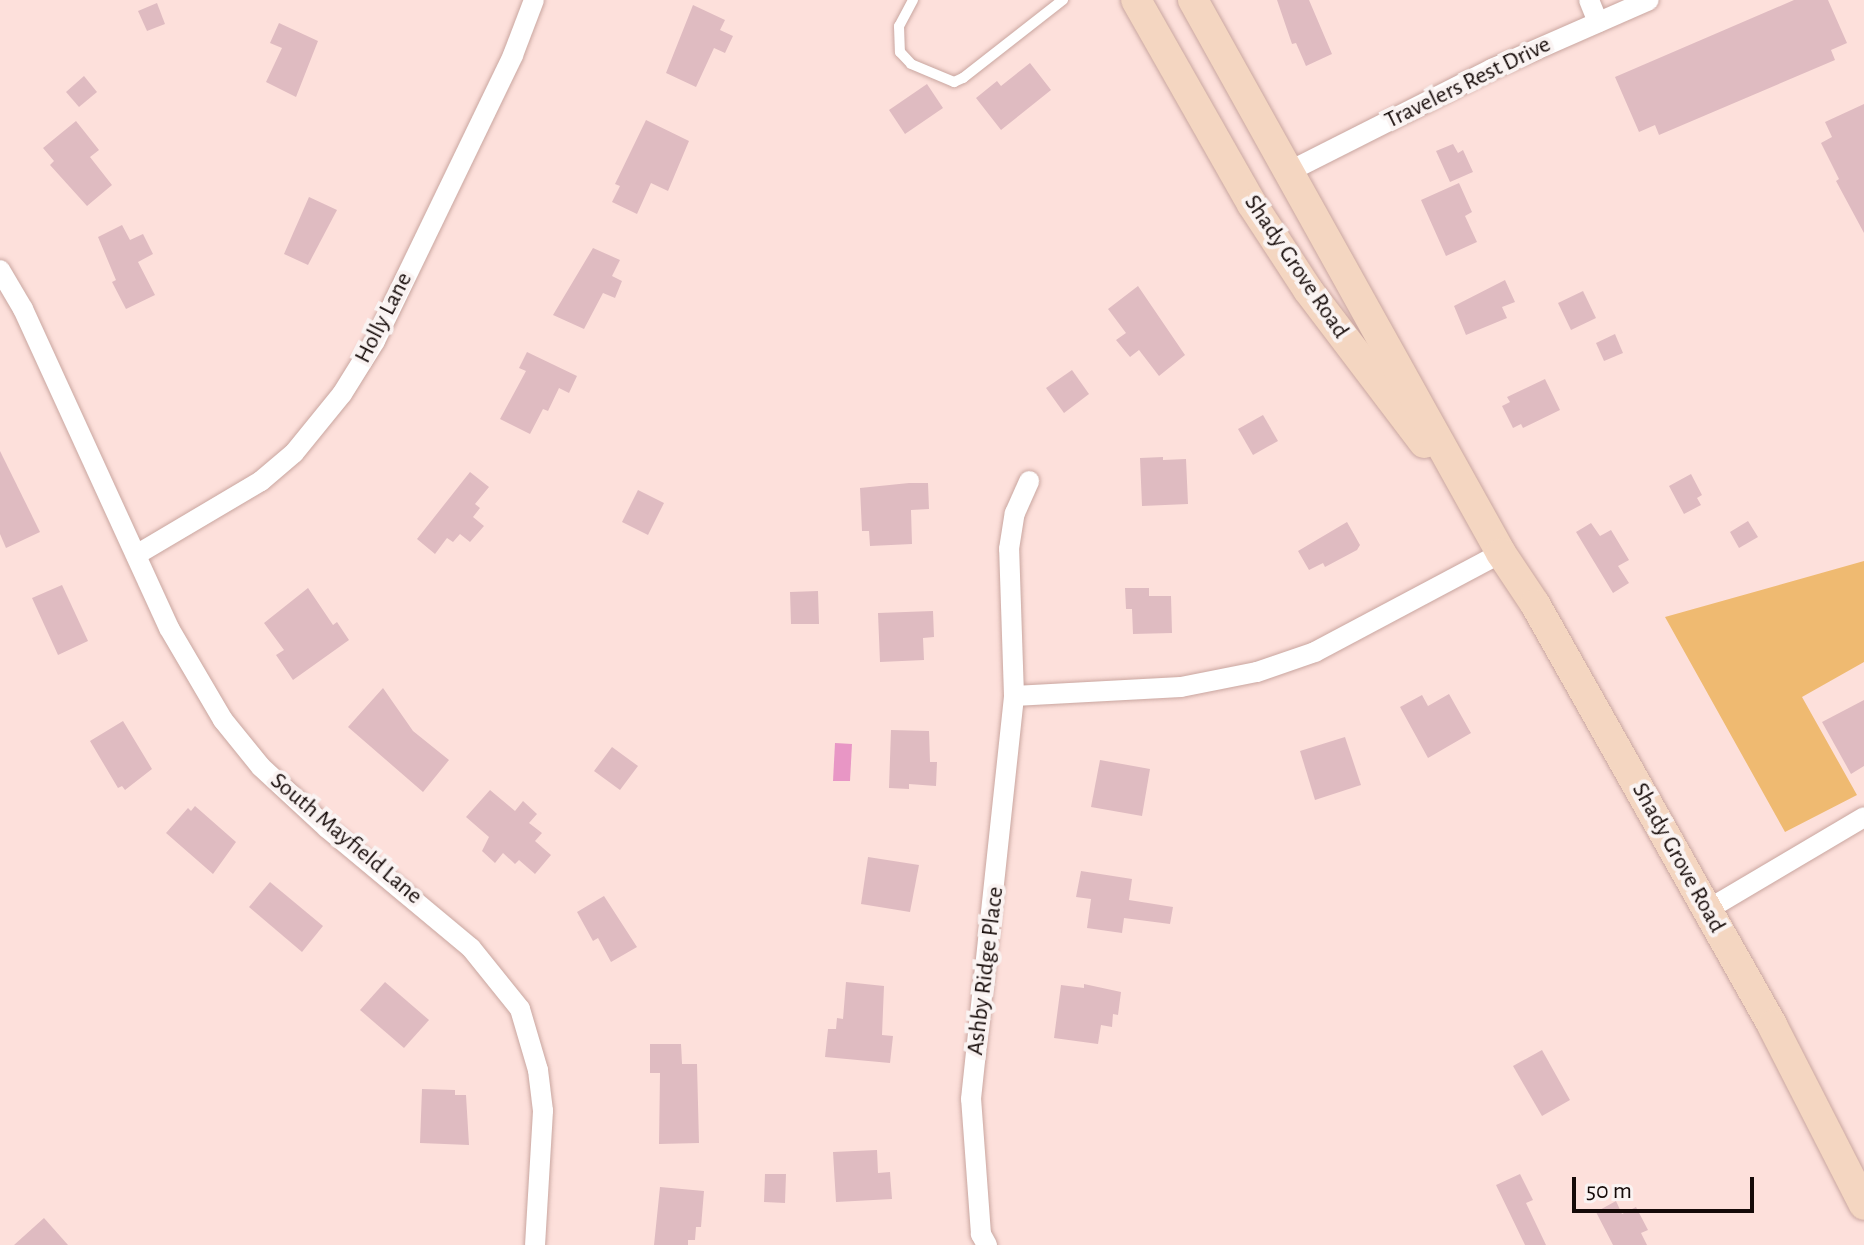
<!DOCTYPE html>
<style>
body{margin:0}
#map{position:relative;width:1864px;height:1245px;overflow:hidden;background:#fde0db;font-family:"Alegreya Sans",sans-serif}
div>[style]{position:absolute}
.green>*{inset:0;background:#efba71}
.water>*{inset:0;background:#e896c5}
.building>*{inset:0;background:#dfbbc1}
.roads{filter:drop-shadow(0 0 2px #c9a6a0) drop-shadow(0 0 2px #c9a6a0)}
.lane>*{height:10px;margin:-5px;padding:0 5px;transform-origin:5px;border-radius:5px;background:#fff}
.street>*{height:20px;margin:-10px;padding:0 10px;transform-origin:10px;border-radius:10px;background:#fff}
.secondary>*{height:30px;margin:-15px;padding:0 15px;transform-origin:15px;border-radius:15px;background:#f4d6c1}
span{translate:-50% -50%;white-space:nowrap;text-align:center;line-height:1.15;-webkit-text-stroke:8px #faf3f2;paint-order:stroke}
.street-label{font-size:24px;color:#150a08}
.scale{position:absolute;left:1572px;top:1177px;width:182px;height:36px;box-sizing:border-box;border:4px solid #150a08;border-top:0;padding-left:10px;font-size:24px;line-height:28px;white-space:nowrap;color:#150a08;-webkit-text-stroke:6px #faf3f2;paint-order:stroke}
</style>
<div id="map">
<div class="green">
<div style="clip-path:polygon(1864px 561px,1864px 662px,1802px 697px,1857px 795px,1785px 832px,1665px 617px)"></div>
</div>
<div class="water">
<div style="clip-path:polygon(835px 743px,852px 744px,850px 781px,833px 781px)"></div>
</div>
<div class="building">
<div style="clip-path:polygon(1277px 0,1309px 0,1332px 54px,1306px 66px,1296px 43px,1292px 44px)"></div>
<div style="clip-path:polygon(1794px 0,1828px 0,1847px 43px,1831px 50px,1835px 60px,1659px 135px,1655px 125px,1639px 132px,1615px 77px)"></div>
<div style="clip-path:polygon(157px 3px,165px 24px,147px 31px,138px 11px)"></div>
<div style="clip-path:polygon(693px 5px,725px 20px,720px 30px,733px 36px,725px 53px,714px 48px,696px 87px,666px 73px)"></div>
<div style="clip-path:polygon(279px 23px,318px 41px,296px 97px,266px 82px,282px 48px,270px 43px)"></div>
<div style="clip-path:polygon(1030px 63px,1051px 90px,1001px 130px,976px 98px,997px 81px,1001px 86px)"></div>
<div style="clip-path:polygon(84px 76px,97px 92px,79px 107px,66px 92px)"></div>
<div style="clip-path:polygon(927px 84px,943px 108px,905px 134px,889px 110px)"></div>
<div style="clip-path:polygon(1864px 104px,1864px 233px,1836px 181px,1839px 179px,1821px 143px,1832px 137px,1825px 122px)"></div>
<div style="clip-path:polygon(646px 120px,689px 141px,668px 191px,651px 183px,637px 214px,612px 202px,620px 186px,615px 184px)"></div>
<div style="clip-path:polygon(76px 121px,99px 150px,90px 157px,112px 185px,87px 206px,50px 165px,54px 161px,43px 148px)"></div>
<div style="clip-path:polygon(1453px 144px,1458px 153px,1463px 150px,1473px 172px,1450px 182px,1436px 151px)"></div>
<div style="clip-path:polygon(1459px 183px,1472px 212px,1465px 216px,1477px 242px,1446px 256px,1421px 200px)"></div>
<div style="clip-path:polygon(309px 197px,337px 210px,308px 265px,284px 254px)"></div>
<div style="clip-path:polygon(122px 225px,130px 240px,143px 234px,153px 254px,138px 262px,155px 295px,126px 309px,112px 282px,116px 280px,98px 237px)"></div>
<div style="clip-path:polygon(593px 248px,620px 260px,612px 276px,622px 281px,615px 298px,603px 293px,584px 329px,553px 315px)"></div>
<div style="clip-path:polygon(1505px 280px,1515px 302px,1502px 307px,1507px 318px,1466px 335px,1454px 306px)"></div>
<div style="clip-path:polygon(1138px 286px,1185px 355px,1159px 376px,1139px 350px,1130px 357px,1116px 340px,1126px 333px,1108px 309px)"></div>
<div style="clip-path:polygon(1583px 291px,1596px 318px,1571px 330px,1558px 303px)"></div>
<div style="clip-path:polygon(1615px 334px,1623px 353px,1604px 361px,1596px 343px)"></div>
<div style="clip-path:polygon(527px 352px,577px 376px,569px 393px,559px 388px,548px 411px,543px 409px,530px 434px,500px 419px,526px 371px,519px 368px)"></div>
<div style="clip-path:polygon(1072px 370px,1089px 394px,1064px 413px,1046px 388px)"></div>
<div style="clip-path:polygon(1545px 379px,1560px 410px,1523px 428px,1521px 424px,1513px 428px,1502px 406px,1510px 402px,1507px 397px)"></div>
<div style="clip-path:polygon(1263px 415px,1278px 441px,1253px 455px,1238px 429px)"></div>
<div style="clip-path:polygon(0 451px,40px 532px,6px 548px,0 534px)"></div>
<div style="clip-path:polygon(1163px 457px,1163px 460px,1186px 459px,1188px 504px,1142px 506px,1140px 458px)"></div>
<div style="clip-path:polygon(470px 472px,489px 487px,475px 504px,480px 508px,473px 517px,484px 526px,470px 542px,460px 534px,453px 542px,447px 538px,435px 554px,417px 539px)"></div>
<div style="clip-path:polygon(1691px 474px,1702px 495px,1697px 498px,1701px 505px,1684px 514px,1669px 486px)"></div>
<div style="clip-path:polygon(909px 483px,928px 483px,929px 509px,911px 510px,912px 544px,870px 546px,869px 531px,862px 531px,860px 488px)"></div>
<div style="clip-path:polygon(638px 490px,664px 503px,648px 535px,622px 522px)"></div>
<div style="clip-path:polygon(1748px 521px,1758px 537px,1739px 548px,1730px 532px)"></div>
<div style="clip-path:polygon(1347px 522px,1360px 545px,1357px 550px,1325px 567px,1323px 563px,1309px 570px,1298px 551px)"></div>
<div style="clip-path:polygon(1591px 523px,1600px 536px,1611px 530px,1629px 560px,1618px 566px,1629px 583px,1613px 593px,1576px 532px)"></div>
<div style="clip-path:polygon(62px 585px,88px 641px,58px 655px,32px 598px)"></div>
<div style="clip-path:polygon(308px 588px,333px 625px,337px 622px,349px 640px,293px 680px,276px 655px,284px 650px,264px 623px)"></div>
<div style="clip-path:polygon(1125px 588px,1149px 588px,1149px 596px,1171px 596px,1172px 633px,1133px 634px,1132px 609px,1126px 609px)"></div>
<div style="clip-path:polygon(818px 591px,819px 624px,791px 624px,790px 592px)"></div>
<div style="clip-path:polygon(933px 611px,934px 637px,923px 638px,924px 660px,880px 662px,878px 613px)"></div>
<div style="clip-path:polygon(383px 688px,413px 731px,449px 760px,423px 792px,348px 727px)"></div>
<div style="clip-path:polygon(1449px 694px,1471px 733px,1428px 758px,1400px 707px,1422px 695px,1428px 706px)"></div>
<div style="clip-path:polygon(1864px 700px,1864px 766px,1851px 774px,1822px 722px)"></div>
<div style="clip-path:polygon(123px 721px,152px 769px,125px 790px,122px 786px,118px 788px,90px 741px)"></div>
<div style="clip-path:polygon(891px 730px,929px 731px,930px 762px,937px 762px,936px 786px,909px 784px,909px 789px,889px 788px)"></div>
<div style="clip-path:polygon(1345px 737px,1361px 785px,1315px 800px,1300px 751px)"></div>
<div style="clip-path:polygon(612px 747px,638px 766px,620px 790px,594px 771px)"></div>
<div style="clip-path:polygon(1100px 760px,1150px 769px,1142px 816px,1091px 807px)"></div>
<div style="clip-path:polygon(490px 790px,515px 811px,523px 801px,537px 814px,529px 823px,542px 833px,535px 841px,551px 855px,535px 874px,519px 860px,515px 864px,503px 853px,495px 863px,482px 851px,489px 837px,466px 817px)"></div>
<div style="clip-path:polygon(195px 806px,236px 842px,213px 874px,166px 833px,188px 808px,191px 811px)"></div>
<div style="clip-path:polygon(868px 857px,919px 865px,910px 912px,861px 904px)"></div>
<div style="clip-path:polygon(1081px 871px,1132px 879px,1129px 900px,1173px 907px,1170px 924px,1124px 918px,1122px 933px,1087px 928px,1091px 899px,1076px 897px)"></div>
<div style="clip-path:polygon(270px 882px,323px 926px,302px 952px,249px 907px)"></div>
<div style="clip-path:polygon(604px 896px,637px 947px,611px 962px,598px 938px,593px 941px,577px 912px)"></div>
<div style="clip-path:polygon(385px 982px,429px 1020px,404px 1048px,360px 1010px)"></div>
<div style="clip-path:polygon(846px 982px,884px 986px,882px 1035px,893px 1036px,890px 1063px,825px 1057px,828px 1029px,836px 1029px,837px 1018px,843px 1019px)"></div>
<div style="clip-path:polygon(1084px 984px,1121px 992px,1118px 1015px,1113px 1014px,1112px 1027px,1101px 1025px,1098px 1044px,1054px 1038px,1061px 985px,1084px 988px)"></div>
<div style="clip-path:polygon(650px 1044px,681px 1044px,682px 1064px,697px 1064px,699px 1143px,659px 1144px,660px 1073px,650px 1073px)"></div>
<div style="clip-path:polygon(1542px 1050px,1570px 1100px,1542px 1116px,1513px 1066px)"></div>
<div style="clip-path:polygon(422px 1089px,455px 1090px,455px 1095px,466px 1095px,469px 1145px,420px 1143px)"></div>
<div style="clip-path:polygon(877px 1150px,878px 1173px,890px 1172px,892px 1199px,836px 1202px,833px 1152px)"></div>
<div style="clip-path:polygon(765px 1174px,786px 1174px,785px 1203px,764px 1202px)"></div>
<div style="clip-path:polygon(1520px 1174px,1533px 1200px,1526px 1203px,1546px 1245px,1525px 1245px,1496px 1185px)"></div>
<div style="clip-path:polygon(660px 1187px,704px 1191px,701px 1227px,696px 1227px,695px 1240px,688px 1240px,688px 1245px,654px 1245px)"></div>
<div style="clip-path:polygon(1616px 1201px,1622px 1214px,1636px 1207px,1648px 1230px,1641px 1233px,1647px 1245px,1613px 1245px,1596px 1212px)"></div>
<div style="clip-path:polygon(44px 1218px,68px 1245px,14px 1245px)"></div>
</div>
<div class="roads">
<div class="lane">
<div style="left:913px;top:0;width:30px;rotate:118deg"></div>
<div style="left:899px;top:26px;width:26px;rotate:88deg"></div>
<div style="left:900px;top:52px;width:16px;rotate:47deg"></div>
<div style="left:911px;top:64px;width:47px;rotate:22.7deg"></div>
<div style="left:954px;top:82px;width:10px;rotate:-24deg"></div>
<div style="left:963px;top:78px;width:127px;rotate:-38deg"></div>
</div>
<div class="street">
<div style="left:1589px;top:0;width:24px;rotate:68deg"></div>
<div style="left:1288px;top:172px;width:229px;rotate:-26.8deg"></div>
<div style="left:1492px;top:69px;width:171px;rotate:-23.7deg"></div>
<div style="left:0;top:270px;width:45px;rotate:59.5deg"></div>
<div style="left:23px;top:309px;width:351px;rotate:65.4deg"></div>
<div style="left:169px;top:628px;width:107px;rotate:59.6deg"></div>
<div style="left:223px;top:720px;width:60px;rotate:51deg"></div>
<div style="left:261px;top:767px;width:90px;rotate:42.7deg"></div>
<div style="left:327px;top:828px;width:187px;rotate:39.8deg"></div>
<div style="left:471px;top:948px;width:78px;rotate:51.2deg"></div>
<div style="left:520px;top:1009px;width:64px;rotate:73.6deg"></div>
<div style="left:538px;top:1070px;width:41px;rotate:83deg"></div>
<div style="left:543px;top:1111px;width:134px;rotate:93.4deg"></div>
<div style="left:136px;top:555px;width:145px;rotate:-30.6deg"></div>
<div style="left:261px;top:481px;width:43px;rotate:-40.3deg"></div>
<div style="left:294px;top:453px;width:76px;rotate:-50.9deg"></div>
<div style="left:342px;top:394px;width:62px;rotate:-58.1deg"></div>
<div style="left:375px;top:341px;width:318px;rotate:-64.2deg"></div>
<div style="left:513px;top:55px;width:59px;rotate:-69.1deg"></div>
<div style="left:1014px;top:696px;width:167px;rotate:-3.1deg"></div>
<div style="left:1181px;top:687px;width:77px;rotate:-11.2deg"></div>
<div style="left:1257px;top:672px;width:61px;rotate:-19deg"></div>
<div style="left:1315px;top:652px;width:211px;rotate:-28deg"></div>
<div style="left:1707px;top:910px;width:182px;rotate:-30.6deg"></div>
<div style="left:987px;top:1245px;width:13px;rotate:-119deg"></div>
<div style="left:981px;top:1234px;width:135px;rotate:-94.2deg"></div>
<div style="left:971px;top:1099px;width:405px;rotate:-83.9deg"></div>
<div style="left:1014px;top:696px;width:147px;rotate:-91.9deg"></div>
<div style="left:1009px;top:549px;width:36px;rotate:-81deg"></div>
<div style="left:1015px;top:513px;width:35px;rotate:-66deg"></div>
</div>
<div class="secondary">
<div style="left:1136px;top:0;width:235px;rotate:60.4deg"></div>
<div style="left:1252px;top:204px;width:103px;rotate:56.9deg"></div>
<div style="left:1308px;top:290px;width:192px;rotate:52.8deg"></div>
<div style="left:1193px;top:0;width:633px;rotate:60.88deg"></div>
<div style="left:1501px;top:553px;width:61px;rotate:56.3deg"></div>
<div style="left:1535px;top:604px;width:483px;rotate:60.6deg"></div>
<div style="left:1772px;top:1025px;width:202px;rotate:62.9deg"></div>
</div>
</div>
<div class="street-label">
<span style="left:1468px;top:83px;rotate:-26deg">Travelers Rest Drive</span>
<span style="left:1296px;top:267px;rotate:56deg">Shady Grove Road</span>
<span style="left:384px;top:318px;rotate:-63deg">Holly Lane</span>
<span style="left:346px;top:839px;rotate:40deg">South Mayfield Lane</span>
<span style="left:1678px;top:858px;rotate:61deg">Shady Grove Road</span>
<span style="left:986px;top:971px;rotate:-83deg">Ashby Ridge Place</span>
</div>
<div class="scale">50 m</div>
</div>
